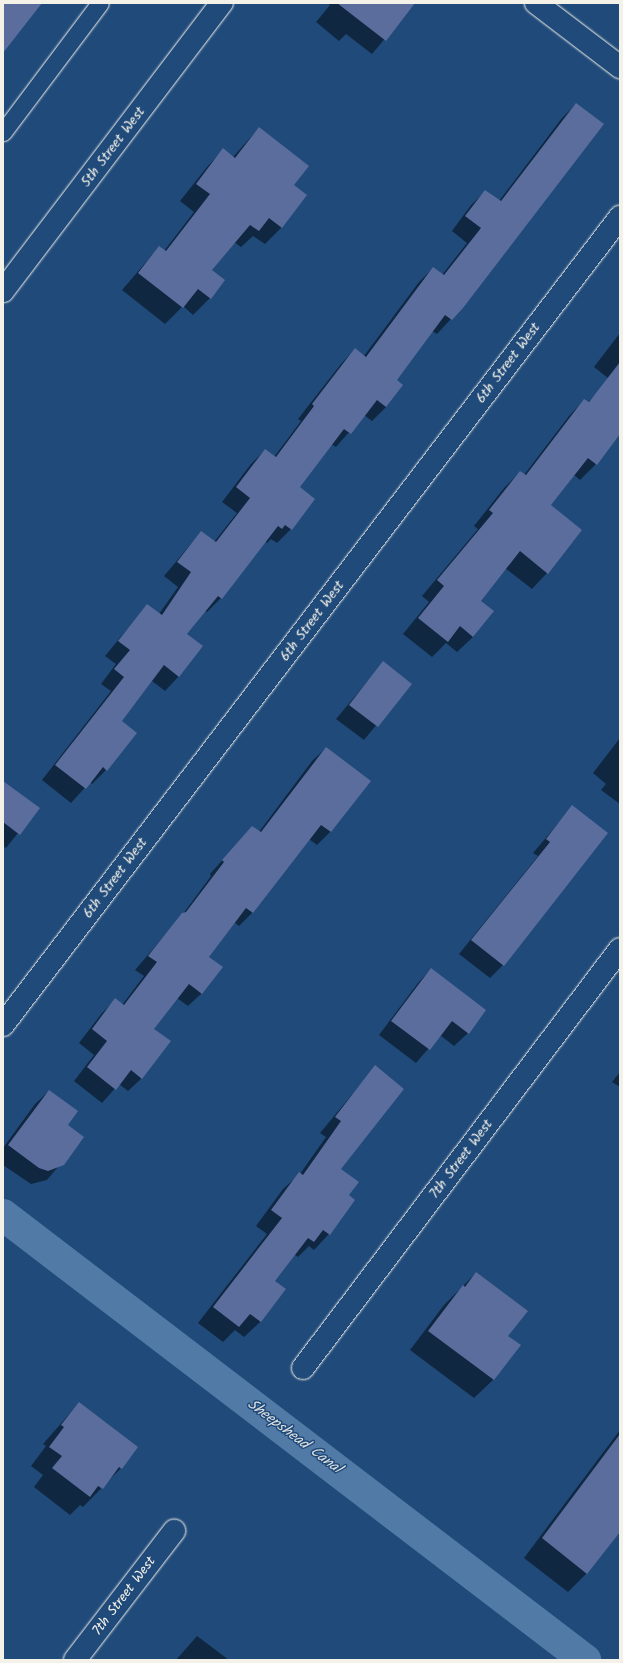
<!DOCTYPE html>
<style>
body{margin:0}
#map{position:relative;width:623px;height:1663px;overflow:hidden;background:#1f4a7a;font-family:Kalam,sans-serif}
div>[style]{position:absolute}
.shadow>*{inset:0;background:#0007}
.canal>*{height:32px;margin:-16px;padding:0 16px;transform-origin:16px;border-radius:16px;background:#527aa6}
.building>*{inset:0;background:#5b6d9c}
.roads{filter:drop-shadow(0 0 1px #f4f1e8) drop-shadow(0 0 1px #f4f1e8)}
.service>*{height:17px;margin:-8.5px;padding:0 8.5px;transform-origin:8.5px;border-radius:8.5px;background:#1f4a7a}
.minor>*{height:22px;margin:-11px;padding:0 11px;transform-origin:11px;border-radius:11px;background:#1f4a7a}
span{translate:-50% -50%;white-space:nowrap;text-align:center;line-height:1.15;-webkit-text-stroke:3px #1f4a7a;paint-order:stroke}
.street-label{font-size:14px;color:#f4f1e8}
.water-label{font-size:15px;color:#dcdfde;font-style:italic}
.frame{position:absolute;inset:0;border:4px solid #f4f1e8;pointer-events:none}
</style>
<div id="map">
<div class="shadow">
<div style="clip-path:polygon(327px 3px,400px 3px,409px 10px,372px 54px,346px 34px,339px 41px,316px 22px,330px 5px)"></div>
<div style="clip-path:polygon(576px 104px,462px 307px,437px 334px,432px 331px,395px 380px,386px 407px,372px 421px,364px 415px,336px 447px,331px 444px,298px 488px,291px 529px,277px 543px,271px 539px,267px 543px,265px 541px,221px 598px,207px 612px,205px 611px,186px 635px,179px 676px,165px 691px,152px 681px,121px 721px,106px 770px,92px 784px,90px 782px,71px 803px,42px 780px,111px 691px,101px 684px,116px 664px,105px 656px,147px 605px,159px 614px,178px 587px,164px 576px,201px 532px,214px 542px,237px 513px,222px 502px,251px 464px,265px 450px,274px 457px,301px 421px,298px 419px,341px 364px,355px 349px,364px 356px,419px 282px,433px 268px,442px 275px,467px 243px,452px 231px,471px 205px,486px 191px,499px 201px,562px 118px)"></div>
<div style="clip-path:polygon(259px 128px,293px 186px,306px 195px,281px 228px,265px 244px,253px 236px,241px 247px,234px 242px,211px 270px,210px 298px,193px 315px,183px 306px,165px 324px,122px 290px,159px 247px,164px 251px,194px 212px,180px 201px,207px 167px,223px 150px,233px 157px)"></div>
<div style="clip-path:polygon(620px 333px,620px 384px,618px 386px,594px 367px)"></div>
<div style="clip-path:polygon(597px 393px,620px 411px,620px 433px,596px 464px,580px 480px,574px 475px,550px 506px,547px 573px,532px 589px,505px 568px,479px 601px,493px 611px,473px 637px,457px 652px,446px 643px,432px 657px,403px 634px,429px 602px,422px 596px,478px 529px,474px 526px,504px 488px,520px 472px,524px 475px,569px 416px,584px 400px,587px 403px)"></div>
<div style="clip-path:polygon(383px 663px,410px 684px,364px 740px,336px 719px)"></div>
<div style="clip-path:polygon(620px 738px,620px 804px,601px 790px,606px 784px,593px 773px)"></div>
<div style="clip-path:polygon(326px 748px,369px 781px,330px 832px,317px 845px,309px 839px,252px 913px,239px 926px,234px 922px,208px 958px,202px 993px,188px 1006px,177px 998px,153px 1029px,142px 1078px,128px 1091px,119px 1084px,102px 1103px,74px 1081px,94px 1055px,79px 1043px,102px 1013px,115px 1000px,122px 1005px,144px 976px,135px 970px,183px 914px,211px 876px,210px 874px,252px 827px,259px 832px,312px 761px)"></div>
<div style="clip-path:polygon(3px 782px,38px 808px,6px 848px,3px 846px)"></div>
<div style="clip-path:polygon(572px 807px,503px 965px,490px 978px,459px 954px,538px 856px,533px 853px)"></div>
<div style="clip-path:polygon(431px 969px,468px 1033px,454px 1046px,440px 1035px,416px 1063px,379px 1035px,418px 983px)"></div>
<div style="clip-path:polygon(375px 1067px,339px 1169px,347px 1195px,329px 1234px,314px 1250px,309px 1246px,298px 1257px,294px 1254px,273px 1281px,285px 1290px,260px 1322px,244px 1337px,235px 1330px,223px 1342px,198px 1323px,267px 1234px,256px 1226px,283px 1189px,300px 1174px,326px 1137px,320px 1133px)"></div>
<div style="clip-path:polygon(620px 1072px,620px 1087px,612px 1082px)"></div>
<div style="clip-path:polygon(49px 1091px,66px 1125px,83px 1137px,47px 1180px,31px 1184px,3px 1165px,3px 1148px,35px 1104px)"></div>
<div style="clip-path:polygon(476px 1273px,507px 1336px,519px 1345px,493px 1380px,474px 1398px,410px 1350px,444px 1305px)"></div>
<div style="clip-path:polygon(79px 1403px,121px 1468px,83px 1507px,80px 1505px,70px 1515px,34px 1487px,43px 1475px,31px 1466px,46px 1446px,43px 1444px)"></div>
<div style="clip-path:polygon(620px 1430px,620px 1529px,587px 1573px,568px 1592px,524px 1558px)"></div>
<div style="clip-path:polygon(197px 1636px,229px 1660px,176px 1660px)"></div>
</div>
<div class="canal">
<div style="left:3px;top:1215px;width:733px;rotate:37.4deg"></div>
</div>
<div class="building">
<div style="clip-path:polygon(3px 3px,42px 3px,3px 53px)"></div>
<div style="clip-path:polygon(337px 3px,415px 3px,386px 41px)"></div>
<div style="clip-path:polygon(576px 103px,604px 124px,463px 308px,452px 320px,445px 315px,397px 380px,403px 385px,386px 407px,377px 400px,351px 434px,344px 429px,300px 487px,315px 499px,292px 530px,285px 525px,282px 529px,278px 526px,222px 599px,218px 596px,187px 634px,203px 646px,179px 677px,164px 665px,122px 721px,137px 733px,107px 771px,103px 767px,86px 789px,55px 765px,124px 677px,114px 669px,130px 650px,118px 641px,147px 604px,162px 615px,191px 572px,177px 562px,201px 531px,216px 542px,250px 498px,236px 487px,265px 449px,276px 457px,314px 406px,312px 404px,355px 348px,366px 357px,433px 267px,444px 275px,481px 228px,465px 216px,485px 190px,501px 201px)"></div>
<div style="clip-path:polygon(259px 127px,309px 166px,294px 185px,307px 195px,282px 228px,269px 218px,259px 231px,250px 225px,212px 270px,225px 280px,211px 299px,198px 289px,183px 308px,138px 273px,159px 246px,166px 251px,210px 194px,196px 184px,223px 148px,235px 158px)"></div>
<div style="clip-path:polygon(620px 362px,620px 434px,597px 465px,588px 458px,551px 505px,582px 530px,548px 574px,520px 551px,481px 601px,494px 611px,473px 637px,460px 626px,448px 642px,418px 618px,444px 586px,437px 580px,493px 513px,489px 510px,520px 471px,526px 475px,584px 399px,589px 402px)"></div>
<div style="clip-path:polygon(383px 661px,412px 684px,378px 727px,349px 705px)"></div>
<div style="clip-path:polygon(326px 747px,371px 781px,331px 832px,321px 825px,253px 913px,246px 908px,209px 957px,223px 967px,202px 994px,189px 984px,154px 1029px,171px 1041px,142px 1079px,131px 1070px,116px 1090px,87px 1067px,107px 1041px,92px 1029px,115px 998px,124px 1005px,157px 962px,148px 956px,182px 913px,186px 912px,224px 862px,222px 860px,252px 826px,261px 832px)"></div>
<div style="clip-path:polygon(3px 781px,40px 808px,20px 835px,3px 822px)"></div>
<div style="clip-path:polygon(572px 805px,608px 833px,504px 966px,471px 940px,550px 842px,546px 839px)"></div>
<div style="clip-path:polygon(431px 968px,486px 1010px,469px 1034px,452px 1021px,430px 1050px,391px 1021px)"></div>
<div style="clip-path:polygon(375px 1065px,404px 1089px,341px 1169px,359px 1182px,349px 1195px,355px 1200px,330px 1235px,323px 1230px,314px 1242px,308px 1238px,275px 1281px,286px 1289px,261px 1322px,250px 1314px,239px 1327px,213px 1307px,282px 1218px,271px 1210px,299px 1172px,303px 1175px,341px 1121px,335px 1117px)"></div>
<div style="clip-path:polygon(49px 1090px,78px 1111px,68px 1125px,84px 1137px,64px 1165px,48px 1171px,39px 1168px,8px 1145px)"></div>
<div style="clip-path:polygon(476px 1272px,528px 1311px,508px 1336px,521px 1345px,494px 1380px,428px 1331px,463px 1285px,465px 1287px)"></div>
<div style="clip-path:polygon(79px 1402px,138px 1447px,122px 1469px,119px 1467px,103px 1489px,98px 1486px,90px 1497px,52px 1468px,62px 1456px,49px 1447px,64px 1427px,61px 1425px)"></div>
<div style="clip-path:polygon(620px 1434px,620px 1532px,587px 1574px,542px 1538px)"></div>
</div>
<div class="roads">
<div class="service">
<div style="left:3px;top:132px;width:161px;rotate:-53.1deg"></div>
</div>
<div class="minor">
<div style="left:536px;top:3px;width:106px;rotate:37.3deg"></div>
<div style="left:3px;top:291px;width:362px;rotate:-52.8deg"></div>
<div style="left:3px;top:1025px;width:1017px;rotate:-52.63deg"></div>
<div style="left:303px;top:1368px;width:525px;rotate:-52.89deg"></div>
<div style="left:75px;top:1660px;width:163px;rotate:-52.5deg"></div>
</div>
</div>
<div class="street-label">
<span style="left:113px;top:147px;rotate:-53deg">5th Street West</span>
<span style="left:508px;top:363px;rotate:-53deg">6th Street West</span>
<span style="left:312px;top:621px;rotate:-53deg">6th Street West</span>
<span style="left:115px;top:878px;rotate:-53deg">6th Street West</span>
<span style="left:461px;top:1159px;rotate:-53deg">7th Street West</span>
<span style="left:124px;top:1596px;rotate:-53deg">7th Street West</span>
</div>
<div class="water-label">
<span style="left:294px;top:1437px;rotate:37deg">Sheepshead Canal</span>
</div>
<div class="frame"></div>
</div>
